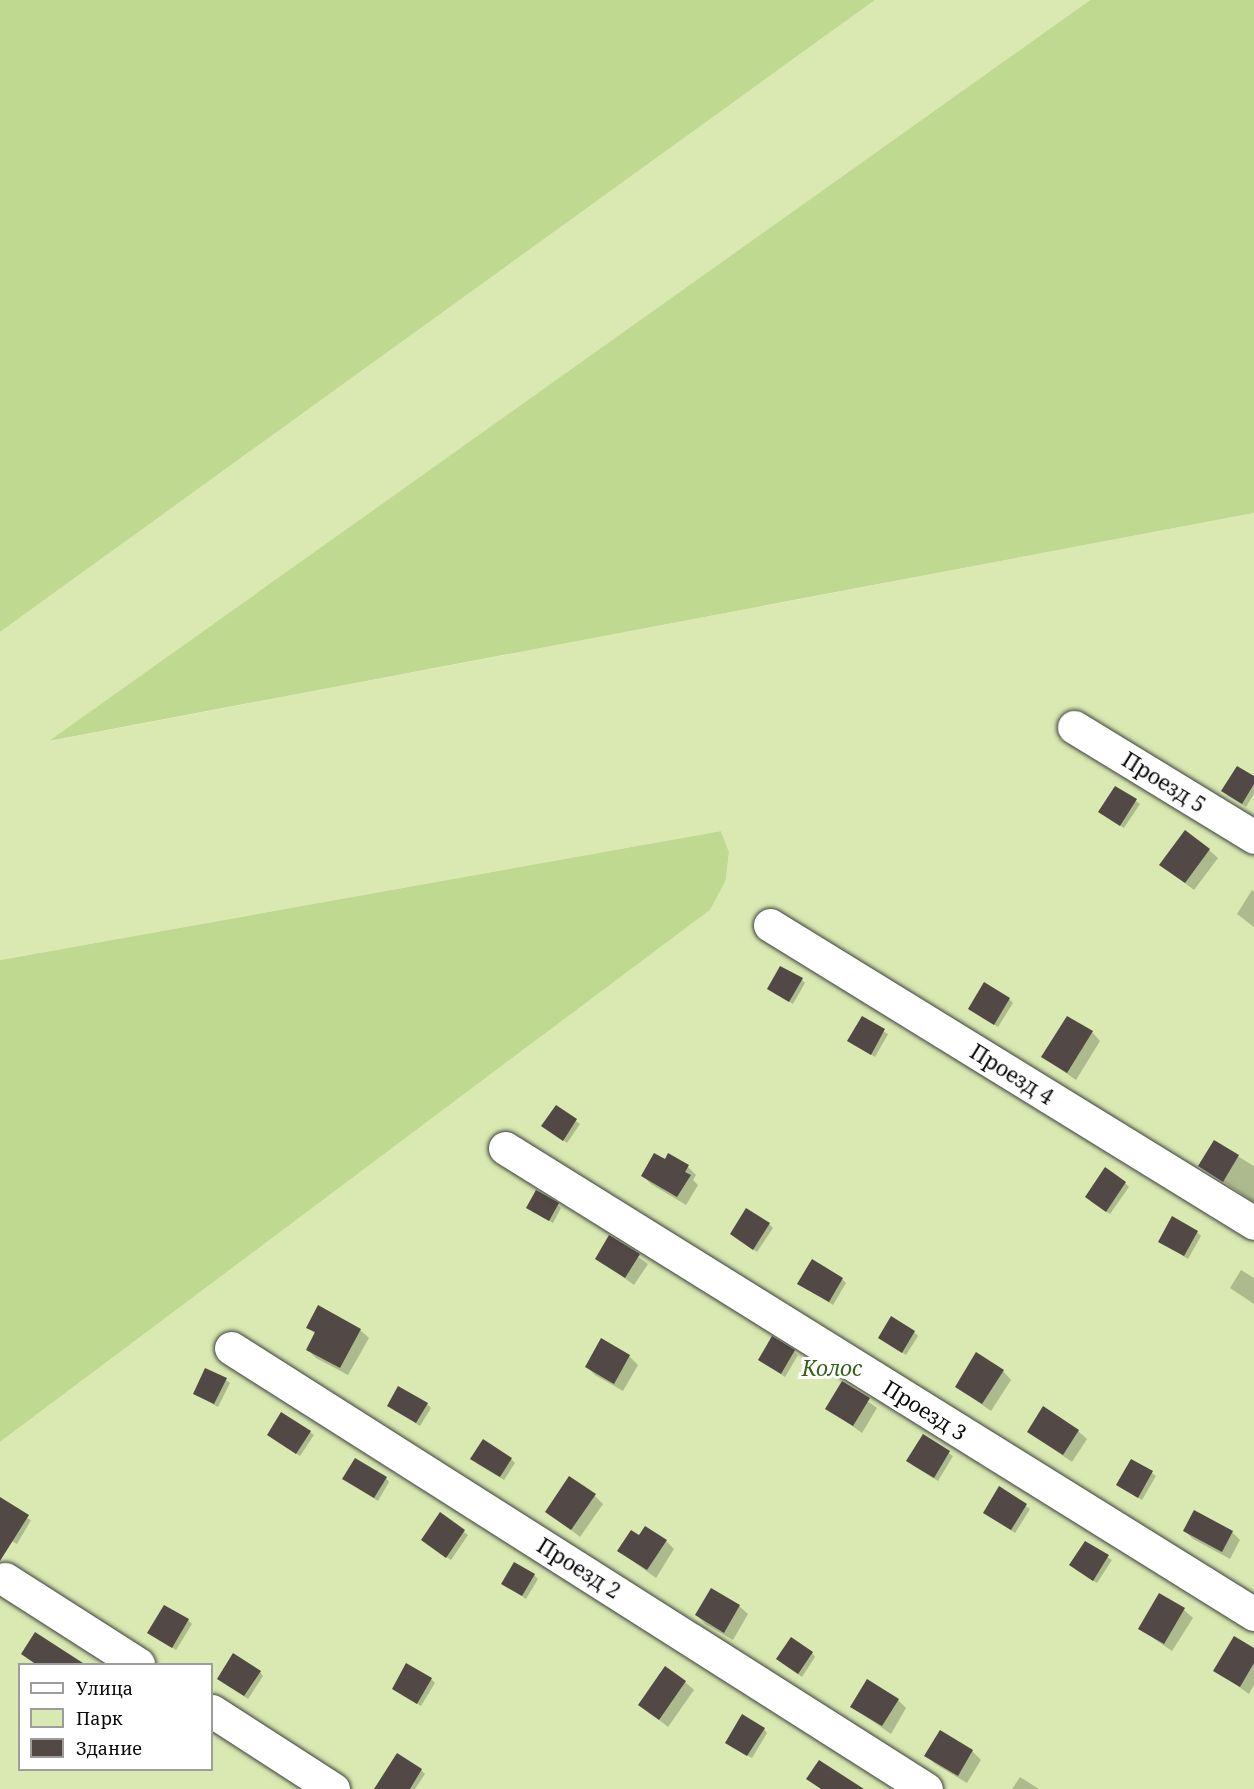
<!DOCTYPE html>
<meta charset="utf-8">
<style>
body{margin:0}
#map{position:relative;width:1254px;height:1789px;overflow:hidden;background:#fff5e7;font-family:"Noto Serif",serif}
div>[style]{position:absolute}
.green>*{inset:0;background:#d9e9b1}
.forest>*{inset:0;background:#c0d990}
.shadow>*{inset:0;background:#0003}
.building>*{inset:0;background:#524946}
.roads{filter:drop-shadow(0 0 2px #3d3d3d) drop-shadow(0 0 2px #3d3d3d)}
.minor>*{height:33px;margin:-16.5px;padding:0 16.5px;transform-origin:16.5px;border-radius:16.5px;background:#fff}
span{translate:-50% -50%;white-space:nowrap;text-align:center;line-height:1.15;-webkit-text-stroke:6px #fff;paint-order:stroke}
.street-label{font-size:21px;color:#0a0a0a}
.park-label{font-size:21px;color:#37611b;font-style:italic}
.legend{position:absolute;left:18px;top:1663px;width:195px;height:108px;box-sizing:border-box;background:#fff;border:2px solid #9d9d9d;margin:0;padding:8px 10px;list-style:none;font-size:18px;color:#0a0a0a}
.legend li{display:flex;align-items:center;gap:12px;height:30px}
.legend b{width:30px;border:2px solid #9d9d9d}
</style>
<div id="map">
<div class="green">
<div style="clip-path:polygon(evenodd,875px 0,1090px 0,50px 741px,1254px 513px,1254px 1789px,0 1789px,0 1442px,710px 910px,726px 880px,729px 852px,721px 831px,0 960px,0 632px,875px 0,20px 1664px,212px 1664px,212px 1770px,20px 1770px,20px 1664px)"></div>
</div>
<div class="forest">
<div style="clip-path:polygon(0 0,875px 0,0 632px)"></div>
<div style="clip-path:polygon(1090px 0,1254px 0,1254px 513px,49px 741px)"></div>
<div style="clip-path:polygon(721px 831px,729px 852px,726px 880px,710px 910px,0 1442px,0 960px)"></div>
</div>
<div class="shadow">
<div style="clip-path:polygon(1254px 778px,1254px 794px,1246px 807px,1227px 795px)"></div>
<div style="clip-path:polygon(1136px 801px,1140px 804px,1124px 828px,1104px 815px)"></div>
<div style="clip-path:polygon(1209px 850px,1218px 858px,1194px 890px,1161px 865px)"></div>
<div style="clip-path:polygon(1252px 890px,1254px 892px,1254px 927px,1237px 914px)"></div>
<div style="clip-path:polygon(802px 980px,805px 983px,793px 1004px,769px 988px)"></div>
<div style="clip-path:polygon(1009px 999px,1013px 1003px,998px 1027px,974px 1012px)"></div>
<div style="clip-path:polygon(862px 1018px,888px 1034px,875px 1057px,849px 1041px)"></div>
<div style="clip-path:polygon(1092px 1032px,1100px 1041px,1076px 1080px,1043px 1057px)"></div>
<div style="clip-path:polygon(556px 1107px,580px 1124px,567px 1143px,543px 1126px)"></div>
<div style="clip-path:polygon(1214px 1142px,1254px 1166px,1254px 1202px,1200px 1166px)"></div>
<div style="clip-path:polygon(665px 1161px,688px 1167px,696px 1175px,693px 1180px,698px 1185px,686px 1205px,651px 1184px,642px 1175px)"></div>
<div style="clip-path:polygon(1125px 1183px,1129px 1187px,1110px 1214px,1090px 1201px)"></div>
<div style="clip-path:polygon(558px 1205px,561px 1208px,553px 1223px,532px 1211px)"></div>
<div style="clip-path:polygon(769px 1224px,773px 1228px,757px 1252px,732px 1234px)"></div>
<div style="clip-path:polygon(1197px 1232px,1201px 1236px,1188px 1259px,1160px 1242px)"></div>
<div style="clip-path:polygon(610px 1237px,648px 1264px,634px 1285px,597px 1258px)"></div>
<div style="clip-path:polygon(1241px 1270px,1254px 1278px,1254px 1304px,1230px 1288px)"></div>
<div style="clip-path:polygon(842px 1279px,846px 1283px,833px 1305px,799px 1284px)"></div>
<div style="clip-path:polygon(308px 1327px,360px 1330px,369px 1338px,348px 1375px,316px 1358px,307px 1349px,315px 1334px)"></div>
<div style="clip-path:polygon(914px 1332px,918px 1336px,906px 1355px,880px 1338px)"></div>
<div style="clip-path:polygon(602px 1341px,629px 1356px,638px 1365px,623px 1391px,595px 1375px,587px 1367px)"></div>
<div style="clip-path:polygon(794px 1352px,798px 1355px,785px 1377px,760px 1360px)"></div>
<div style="clip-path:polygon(1003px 1371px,1011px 1380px,991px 1411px,957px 1387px)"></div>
<div style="clip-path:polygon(226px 1380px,230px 1383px,218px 1407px,195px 1394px)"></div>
<div style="clip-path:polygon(842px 1383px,877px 1408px,862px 1433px,827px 1408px)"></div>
<div style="clip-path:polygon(427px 1404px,431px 1408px,420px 1426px,388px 1406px)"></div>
<div style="clip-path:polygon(1078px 1431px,1087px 1439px,1072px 1462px,1028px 1432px)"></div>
<div style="clip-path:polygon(310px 1432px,314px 1435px,300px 1456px,272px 1438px)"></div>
<div style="clip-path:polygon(923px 1436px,953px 1456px,938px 1481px,912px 1465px)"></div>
<div style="clip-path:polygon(511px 1459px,515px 1463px,504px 1480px,476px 1463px)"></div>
<div style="clip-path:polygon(1152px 1473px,1156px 1476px,1142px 1500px,1118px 1485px)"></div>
<div style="clip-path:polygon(386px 1478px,389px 1482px,378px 1501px,344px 1479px)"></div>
<div style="clip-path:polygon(1000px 1488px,1030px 1509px,1015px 1533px,984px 1513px)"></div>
<div style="clip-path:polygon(595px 1496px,603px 1504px,580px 1537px,547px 1511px)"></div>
<div style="clip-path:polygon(0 1505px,31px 1520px,17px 1544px,0 1534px)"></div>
<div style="clip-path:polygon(441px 1515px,468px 1535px,451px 1560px,427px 1544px)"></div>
<div style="clip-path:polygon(1185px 1531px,1232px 1532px,1240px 1540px,1230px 1559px,1193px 1539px)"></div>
<div style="clip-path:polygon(666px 1541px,674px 1549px,656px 1578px,619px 1551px)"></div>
<div style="clip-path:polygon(1086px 1543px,1112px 1560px,1097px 1583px,1075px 1569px)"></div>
<div style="clip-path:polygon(534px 1575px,538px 1579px,526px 1599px,503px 1583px)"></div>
<div style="clip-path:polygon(712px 1590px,739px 1606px,748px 1614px,733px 1640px,705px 1624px,697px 1615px)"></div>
<div style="clip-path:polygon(1160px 1595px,1184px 1610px,1193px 1618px,1172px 1651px,1140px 1629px)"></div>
<div style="clip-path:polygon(188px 1620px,192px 1624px,176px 1650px,149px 1633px)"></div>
<div style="clip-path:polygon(1254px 1650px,1254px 1685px,1249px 1694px,1215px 1670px)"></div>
<div style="clip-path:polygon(812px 1653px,815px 1657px,802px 1677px,782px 1663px)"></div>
<div style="clip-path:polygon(260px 1672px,263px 1676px,248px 1699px,222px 1682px)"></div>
<div style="clip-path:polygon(431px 1679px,435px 1683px,421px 1706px,393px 1689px)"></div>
<div style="clip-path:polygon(685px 1682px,694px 1690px,668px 1727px,640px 1705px)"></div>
<div style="clip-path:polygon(898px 1700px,906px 1708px,891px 1734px,852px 1707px)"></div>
<div style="clip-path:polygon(764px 1729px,767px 1733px,752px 1758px,731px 1746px)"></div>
<div style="clip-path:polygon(972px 1751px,981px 1760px,967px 1783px,935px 1764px,926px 1755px)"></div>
<div style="clip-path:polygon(421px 1770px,425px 1774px,415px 1789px,391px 1789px)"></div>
<div style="clip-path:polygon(1020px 1777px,1039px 1789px,1012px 1789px)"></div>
</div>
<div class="building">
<div style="clip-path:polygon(1237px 766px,1254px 776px,1254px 784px,1242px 804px,1221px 791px)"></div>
<div style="clip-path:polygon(1115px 786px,1137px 799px,1120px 826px,1098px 812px)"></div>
<div style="clip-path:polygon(1185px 830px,1210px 849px,1185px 883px,1159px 865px)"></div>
<div style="clip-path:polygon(780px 966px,803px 978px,789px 1002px,767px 989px)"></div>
<div style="clip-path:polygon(984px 982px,1010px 998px,994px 1025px,968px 1009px)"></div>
<div style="clip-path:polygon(862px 1016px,885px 1029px,871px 1055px,847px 1041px)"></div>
<div style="clip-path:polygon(1067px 1016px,1093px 1031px,1067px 1073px,1041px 1057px)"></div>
<div style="clip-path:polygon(556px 1105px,577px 1119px,563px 1141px,541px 1126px)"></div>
<div style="clip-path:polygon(1214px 1140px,1239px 1155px,1223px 1182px,1198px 1166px)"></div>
<div style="clip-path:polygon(654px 1153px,665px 1159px,668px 1153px,689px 1165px,685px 1172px,691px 1175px,677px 1197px,641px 1176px)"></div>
<div style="clip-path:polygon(1105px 1167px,1126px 1182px,1106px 1212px,1085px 1197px)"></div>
<div style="clip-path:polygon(536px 1190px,559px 1203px,549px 1221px,526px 1208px)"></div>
<div style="clip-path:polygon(746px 1208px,770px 1223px,753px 1250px,730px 1234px)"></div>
<div style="clip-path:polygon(1172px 1216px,1198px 1231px,1184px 1256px,1158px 1242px)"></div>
<div style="clip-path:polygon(609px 1235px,640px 1254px,625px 1278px,595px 1259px)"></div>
<div style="clip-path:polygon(812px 1259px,843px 1278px,829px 1302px,797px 1284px)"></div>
<div style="clip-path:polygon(318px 1305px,361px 1329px,340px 1368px,306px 1350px,315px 1332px,306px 1328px)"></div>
<div style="clip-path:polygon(891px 1316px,915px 1331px,902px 1353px,878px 1338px)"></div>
<div style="clip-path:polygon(772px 1336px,795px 1350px,781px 1374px,758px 1360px)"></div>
<div style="clip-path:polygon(601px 1338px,630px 1355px,614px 1384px,585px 1367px)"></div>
<div style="clip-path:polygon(976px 1352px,1004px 1370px,982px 1404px,955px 1387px)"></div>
<div style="clip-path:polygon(205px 1368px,227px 1378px,214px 1404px,193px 1394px)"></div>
<div style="clip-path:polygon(842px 1381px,870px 1398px,853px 1426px,825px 1409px)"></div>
<div style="clip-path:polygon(398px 1386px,428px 1403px,416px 1423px,387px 1406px)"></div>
<div style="clip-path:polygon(1043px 1406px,1079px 1430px,1063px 1455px,1027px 1432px)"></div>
<div style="clip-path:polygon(281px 1412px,311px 1431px,296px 1454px,267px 1435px)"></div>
<div style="clip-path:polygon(923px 1434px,950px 1451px,934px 1478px,906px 1461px)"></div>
<div style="clip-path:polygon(483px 1439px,512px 1458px,500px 1477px,470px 1459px)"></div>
<div style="clip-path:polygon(355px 1458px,387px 1477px,374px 1498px,342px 1479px)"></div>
<div style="clip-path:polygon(1131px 1459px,1153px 1471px,1138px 1498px,1116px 1485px)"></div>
<div style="clip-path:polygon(569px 1476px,596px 1494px,571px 1530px,545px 1512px)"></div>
<div style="clip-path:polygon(999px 1486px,1027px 1504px,1011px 1530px,983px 1513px)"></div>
<div style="clip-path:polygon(0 1497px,29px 1515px,0 1561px)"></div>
<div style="clip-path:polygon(1194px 1510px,1233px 1531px,1222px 1552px,1183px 1531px)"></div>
<div style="clip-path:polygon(440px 1512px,465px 1530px,446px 1558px,421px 1540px)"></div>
<div style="clip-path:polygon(645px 1526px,667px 1540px,647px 1570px,617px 1551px,631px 1530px,639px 1535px)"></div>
<div style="clip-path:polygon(1085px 1541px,1109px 1555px,1093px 1581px,1069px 1565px)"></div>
<div style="clip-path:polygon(514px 1562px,535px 1574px,522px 1596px,501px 1584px)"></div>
<div style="clip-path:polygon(711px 1588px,740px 1605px,724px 1633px,695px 1615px)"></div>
<div style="clip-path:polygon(1159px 1593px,1185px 1608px,1164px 1644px,1138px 1629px)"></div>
<div style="clip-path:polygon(164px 1605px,189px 1619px,172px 1648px,147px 1633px)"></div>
<div style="clip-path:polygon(35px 1632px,86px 1665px,37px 1665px,21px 1654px)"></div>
<div style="clip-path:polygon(1234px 1636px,1254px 1648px,1254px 1663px,1240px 1687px,1213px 1671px)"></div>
<div style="clip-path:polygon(791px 1637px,813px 1652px,798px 1674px,776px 1659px)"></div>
<div style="clip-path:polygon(233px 1653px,261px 1671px,244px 1696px,217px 1679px)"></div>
<div style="clip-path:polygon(406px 1663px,432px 1678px,417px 1704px,392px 1689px)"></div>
<div style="clip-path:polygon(665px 1666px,686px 1681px,659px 1720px,638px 1705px)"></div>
<div style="clip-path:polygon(867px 1679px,899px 1699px,882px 1726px,850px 1707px)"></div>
<div style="clip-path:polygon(742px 1714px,765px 1728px,747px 1756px,725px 1743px)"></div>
<div style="clip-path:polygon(940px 1730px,973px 1750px,958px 1776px,924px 1756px)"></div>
<div style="clip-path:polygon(397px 1753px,422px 1769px,410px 1789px,374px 1789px)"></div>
<div style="clip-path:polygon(819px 1760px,864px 1789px,821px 1789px,806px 1779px)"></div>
</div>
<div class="roads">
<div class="minor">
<div style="left:1074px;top:727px;width:211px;rotate:31.4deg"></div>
<div style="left:770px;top:925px;width:568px;rotate:31.62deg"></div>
<div style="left:505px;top:1148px;width:882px;rotate:31.89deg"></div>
<div style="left:231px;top:1348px;width:823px;rotate:32.4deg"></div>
<div style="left:5px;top:1579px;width:158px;rotate:32.6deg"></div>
<div style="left:212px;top:1711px;width:144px;rotate:32.8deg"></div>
</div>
</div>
<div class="street-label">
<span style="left:1164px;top:782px;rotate:32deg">Проезд 5</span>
<span style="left:1012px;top:1074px;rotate:32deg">Проезд 4</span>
<span style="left:925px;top:1410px;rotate:32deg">Проезд 3</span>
<span style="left:579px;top:1568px;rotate:32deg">Проезд 2</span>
</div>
<div class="park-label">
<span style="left:832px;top:1368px">Колос</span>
</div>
<ul class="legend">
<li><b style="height:8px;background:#fff"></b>Улица</li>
<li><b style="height:16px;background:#d9e9b1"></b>Парк</li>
<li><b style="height:16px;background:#524946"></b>Здание</li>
</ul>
</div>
